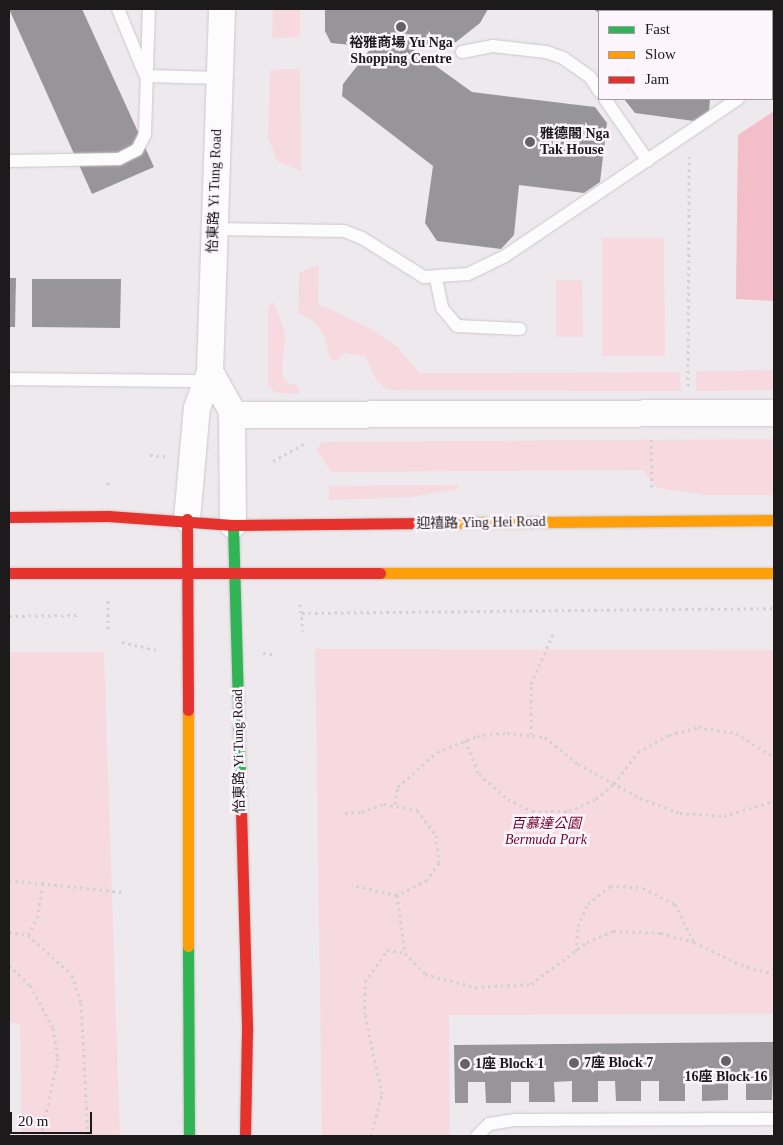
<!DOCTYPE html>
<meta charset="utf-8">
<style>
body{margin:0}
#map{position:relative;width:783px;height:1145px;overflow:hidden;background:#eee9ed;font-family:"Times New Roman","Noto Sans TC",serif}
div>[style]{position:absolute}
.green>*{inset:0;background:#f7dae0}
.forest>*{inset:0;background:#f3bdc9}
.building>*{inset:0;background:#989598}
.path>*{height:3px;margin-top:-1.5px;transform-origin:0;background:repeating-linear-gradient(90deg,#d2d1d2 0 2.5px,transparent 0 6.5px)}
.roads{filter:drop-shadow(0 0 1px #cbc7ca) drop-shadow(0 0 1px #cbc7ca)}
.lane>*{height:12px;margin:-6px;padding:0 6px;transform-origin:6px;border-radius:6px;background:#fcfcfc}
.street>*{height:26px;margin:-13px;padding:0 13px;transform-origin:13px;border-radius:13px;background:#fcfcfc}
.fast>*{height:11px;margin:-5.5px;padding:0 5.5px;transform-origin:5.5px;border-radius:5.5px;background:#30b455}
.slow>*{height:11px;margin:-5.5px;padding:0 5.5px;transform-origin:5.5px;border-radius:5.5px;background:#ff9f0a}
.jam>*{height:11px;margin:-5.5px;padding:0 5.5px;transform-origin:5.5px;border-radius:5.5px;background:#e5322d}
.dots>*{width:14px;height:14px;translate:-50% -50%;box-sizing:border-box;border:2px solid #fdf5fc;border-radius:50%}
span{translate:-50% -50%;white-space:nowrap;text-align:center;line-height:1.15;-webkit-text-stroke:5px #fdf5fc;paint-order:stroke}
.poi-label{font-size:14px;color:#1d1a1c;font-weight:700}
.left{translate:0 -50%;text-align:left}
.street-label{font-size:14px;color:#1d1a1c}
.park-label{font-size:14px;color:#73002f;font-style:italic}
.frame{position:absolute;inset:0;border:10px solid #1d1a1c;pointer-events:none}
.legend{position:absolute;left:598px;top:10px;width:175px;height:90px;box-sizing:border-box;background:#fdf5fc;border:1px solid #a39da2;margin:0;padding:6px 9px;list-style:none;font-size:15px;color:#1d1a1c}
.legend li{display:flex;align-items:center;gap:10px;height:25px}
.legend b{width:25px;border:1px solid #a39da2}
.scale{position:absolute;left:10px;top:1112px;width:82px;height:22px;box-sizing:border-box;border:2px solid #1d1a1c;border-top:0;padding-left:6px;font-size:15px;line-height:18px;white-space:nowrap;color:#1d1a1c;-webkit-text-stroke:4px #fdf5fc;paint-order:stroke}
</style>
<div id="map">
<div class="green">
<div style="clip-path:polygon(273px 9px,300px 9px,300px 37px,272px 38px)"></div>
<div style="clip-path:polygon(300px 69px,301px 171px,277px 161px,268px 136px,270px 70px)"></div>
<div style="clip-path:polygon(602px 238px,664px 238px,665px 356px,602px 356px)"></div>
<div style="clip-path:polygon(319px 265px,318px 304px,371px 329px,396px 346px,420px 373px,680px 372px,681px 391px,388px 390px,377px 382px,365px 356px,344px 353px,337px 361px,330px 359px,324px 334px,311px 319px,298px 313px,299px 272px)"></div>
<div style="clip-path:polygon(556px 280px,582px 280px,583px 337px,556px 337px)"></div>
<div style="clip-path:polygon(273px 301px,285px 333px,282px 373px,285px 381px,299px 387px,299px 394px,276px 393px,268px 385px,268px 308px)"></div>
<div style="clip-path:polygon(774px 370px,774px 390px,696px 391px,696px 371px)"></div>
<div style="clip-path:polygon(774px 439px,774px 495px,708px 495px,657px 488px,642px 470px,331px 472px,316px 449px,323px 442px)"></div>
<div style="clip-path:polygon(459px 485px,458px 489px,410px 497px,329px 500px,329px 486px)"></div>
<div style="clip-path:polygon(315px 649px,774px 650px,774px 1014px,449px 1015px,450px 1136px,322px 1136px)"></div>
<div style="clip-path:polygon(9px 652px,104px 652px,120px 1136px,21px 1136px,20px 1023px,9px 1023px)"></div>
</div>
<div class="forest">
<div style="clip-path:polygon(774px 111px,774px 301px,736px 299px,738px 135px)"></div>
</div>
<div class="building">
<div style="clip-path:polygon(9px 9px,82px 9px,154px 167px,92px 194px)"></div>
<div style="clip-path:polygon(325px 9px,488px 9px,480px 23px,456px 42px,442px 46px,408px 46px,472px 92px,595px 107px,607px 123px,600px 182px,584px 193px,519px 185px,514px 235px,501px 249px,437px 241px,425px 223px,433px 166px,342px 96px,343px 84px,372px 47px,331px 43px,325px 31px)"></div>
<div style="clip-path:polygon(593px 9px,774px 9px,774px 59px,772px 11px,599px 13px)"></div>
<div style="clip-path:polygon(624px 99px,710px 99px,709px 111px,694px 121px,635px 113px)"></div>
<div style="clip-path:polygon(9px 278px,16px 278px,15px 327px,9px 327px)"></div>
<div style="clip-path:polygon(32px 279px,121px 279px,120px 328px,32px 327px)"></div>
<div style="clip-path:polygon(774px 1042px,772px 1100px,746px 1100px,746px 1080px,728px 1080px,728px 1100px,702px 1101px,702px 1080px,685px 1080px,685px 1101px,659px 1101px,659px 1081px,641px 1081px,641px 1101px,616px 1101px,615px 1081px,598px 1081px,598px 1102px,572px 1102px,572px 1081px,554px 1082px,555px 1102px,529px 1102px,529px 1082px,511px 1082px,511px 1103px,486px 1103px,485px 1082px,468px 1082px,468px 1103px,455px 1103px,454px 1045px)"></div>
</div>
<div class="path">
<div style="left:688px;top:386px;width:229px;rotate:-89.7deg"></div>
<div style="left:651px;top:439px;width:49px;rotate:88.8deg"></div>
<div style="left:150px;top:455px;width:15px;rotate:4deg"></div>
<div style="left:273px;top:461px;width:37px;rotate:-29deg"></div>
<div style="left:108px;top:485px;width:6px;rotate:-90deg"></div>
<div style="left:300px;top:604px;width:27px;rotate:84deg"></div>
<div style="left:302px;top:613px;width:472px;rotate:-0.6deg"></div>
<div style="left:9px;top:616px;width:71px;rotate:-0.8deg"></div>
<div style="left:108px;top:629px;width:30px;rotate:-90deg"></div>
<div style="left:122px;top:642px;width:39px;rotate:13deg"></div>
<div style="left:263px;top:653px;width:10px;rotate:6deg"></div>
<div style="left:531px;top:735px;width:51px;rotate:-90deg"></div>
<div style="left:531px;top:684px;width:55px;rotate:-66.3deg"></div>
<div style="left:465px;top:740px;width:37px;rotate:68deg"></div>
<div style="left:479px;top:774px;width:38px;rotate:41deg"></div>
<div style="left:508px;top:799px;width:27px;rotate:27deg"></div>
<div style="left:532px;top:811px;width:37px"></div>
<div style="left:569px;top:811px;width:30px;rotate:-24deg"></div>
<div style="left:596px;top:799px;width:23px;rotate:-40deg"></div>
<div style="left:614px;top:784px;width:40px;rotate:-53deg"></div>
<div style="left:638px;top:752px;width:35px;rotate:-29deg"></div>
<div style="left:669px;top:735px;width:30px;rotate:-15deg"></div>
<div style="left:698px;top:727px;width:38px;rotate:9deg"></div>
<div style="left:736px;top:733px;width:45px;rotate:32.3deg"></div>
<div style="left:395px;top:804px;width:17px;rotate:-80deg"></div>
<div style="left:398px;top:787px;width:52px;rotate:-41.9deg"></div>
<div style="left:437px;top:752px;width:43px;rotate:-21.8deg"></div>
<div style="left:477px;top:736px;width:30px;rotate:-6deg"></div>
<div style="left:507px;top:733px;width:38px;rotate:6deg"></div>
<div style="left:545px;top:737px;width:43px;rotate:39.3deg"></div>
<div style="left:578px;top:764px;width:71px;rotate:28.7deg"></div>
<div style="left:640px;top:798px;width:43px;rotate:20.6deg"></div>
<div style="left:680px;top:813px;width:44px;rotate:3.9deg"></div>
<div style="left:724px;top:816px;width:52px;rotate:-16.7deg"></div>
<div style="left:345px;top:813px;width:17px;rotate:-3deg"></div>
<div style="left:362px;top:812px;width:23px;rotate:-20deg"></div>
<div style="left:384px;top:804px;width:34px;rotate:10deg"></div>
<div style="left:417px;top:810px;width:31px;rotate:53deg"></div>
<div style="left:436px;top:835px;width:28px;rotate:84deg"></div>
<div style="left:439px;top:863px;width:21px;rotate:125deg"></div>
<div style="left:427px;top:880px;width:34px;rotate:153deg"></div>
<div style="left:397px;top:895px;width:46px;rotate:-167.5deg"></div>
<div style="left:9px;top:880px;width:114px;rotate:6.1deg"></div>
<div style="left:397px;top:895px;width:59px;rotate:82.1deg"></div>
<div style="left:405px;top:953px;width:29px;rotate:46deg"></div>
<div style="left:425px;top:974px;width:52px;rotate:14.6deg"></div>
<div style="left:475px;top:987px;width:56px;rotate:-3.1deg"></div>
<div style="left:531px;top:984px;width:70px;rotate:-36.9deg"></div>
<div style="left:587px;top:942px;width:28px;rotate:-23deg"></div>
<div style="left:613px;top:931px;width:48px;rotate:2.4deg"></div>
<div style="left:661px;top:933px;width:34px;rotate:15deg"></div>
<div style="left:694px;top:942px;width:52px;rotate:26.1deg"></div>
<div style="left:741px;top:965px;width:34px;rotate:15deg"></div>
<div style="left:9px;top:932px;width:19px;rotate:9deg"></div>
<div style="left:28px;top:935px;width:59px;rotate:42.3deg"></div>
<div style="left:72px;top:975px;width:29px;rotate:72deg"></div>
<div style="left:81px;top:1003px;width:133px;rotate:87deg"></div>
<div style="left:28px;top:935px;width:19px;rotate:-62deg"></div>
<div style="left:37px;top:918px;width:34px;rotate:-80deg"></div>
<div style="left:576px;top:951px;width:25px;rotate:-85deg"></div>
<div style="left:578px;top:926px;width:24px;rotate:-66deg"></div>
<div style="left:588px;top:904px;width:28px;rotate:-39deg"></div>
<div style="left:610px;top:886px;width:33px;rotate:3deg"></div>
<div style="left:643px;top:888px;width:36px;rotate:27deg"></div>
<div style="left:675px;top:904px;width:42px;rotate:63.4deg"></div>
<div style="left:9px;top:965px;width:29px;rotate:44deg"></div>
<div style="left:30px;top:985px;width:49px;rotate:61.9deg"></div>
<div style="left:53px;top:1028px;width:30px;rotate:81deg"></div>
<div style="left:58px;top:1058px;width:80px;rotate:102.3deg"></div>
<div style="left:371px;top:1136px;width:43px;rotate:-75.3deg"></div>
<div style="left:382px;top:1094px;width:81px;rotate:-102.1deg"></div>
<div style="left:365px;top:1015px;width:33px;rotate:-90deg"></div>
<div style="left:365px;top:982px;width:39px;rotate:-55deg"></div>
<div style="left:387px;top:950px;width:18px;rotate:9deg"></div>
</div>
<div class="roads">
<div class="lane">
<div style="left:118px;top:9px;width:68px;rotate:67.6deg"></div>
<div style="left:462px;top:52px;width:32px;rotate:-11deg"></div>
<div style="left:493px;top:46px;width:53px;rotate:6.5deg"></div>
<div style="left:546px;top:52px;width:18px;rotate:19deg"></div>
<div style="left:563px;top:58px;width:33px;rotate:35deg"></div>
<div style="left:590px;top:77px;width:17px;rotate:57deg"></div>
<div style="left:146px;top:76px;width:73px;rotate:1.6deg"></div>
<div style="left:772px;top:76px;width:3px;rotate:-45deg"></div>
<div style="left:605px;top:99px;width:75px;rotate:55.3deg"></div>
<div style="left:9px;top:161px;width:110px;rotate:-1deg"></div>
<div style="left:119px;top:159px;width:20px;rotate:-27deg"></div>
<div style="left:137px;top:150px;width:18px;rotate:-63deg"></div>
<div style="left:145px;top:134px;width:125px;rotate:-88.2deg"></div>
<div style="left:214px;top:229px;width:130px;rotate:0.9deg"></div>
<div style="left:344px;top:231px;width:19px;rotate:21deg"></div>
<div style="left:362px;top:238px;width:73px;rotate:32.2deg"></div>
<div style="left:424px;top:277px;width:44px;rotate:-3.9deg"></div>
<div style="left:468px;top:274px;width:41px;rotate:-25.9deg"></div>
<div style="left:505px;top:256px;width:281px;rotate:-34deg"></div>
<div style="left:436px;top:279px;width:30px;rotate:78deg"></div>
<div style="left:442px;top:308px;width:23px;rotate:50deg"></div>
<div style="left:457px;top:326px;width:63px;rotate:2.7deg"></div>
<div style="left:9px;top:379px;width:197px;rotate:0.6deg"></div>
<div style="left:477px;top:1136px;width:17px;rotate:-45deg"></div>
<div style="left:489px;top:1124px;width:25px;rotate:-9deg"></div>
<div style="left:514px;top:1120px;width:260px;rotate:-0.2deg"></div>
</div>
<div class="street">
<div style="left:210px;top:372px;width:45px;rotate:60.6deg"></div>
<div style="left:232px;top:411px;width:114px;rotate:89.5deg"></div>
<div style="left:232px;top:415px;width:542px;rotate:-0.21deg"></div>
<div style="left:187px;top:519px;width:111px;rotate:-84.9deg"></div>
<div style="left:197px;top:408px;width:38px;rotate:-70deg"></div>
<div style="left:210px;top:372px;width:363px;rotate:-88.1deg"></div>
</div>
<div class="fast">
<div style="left:233px;top:525px;width:285px;rotate:88.4deg"></div>
<div style="left:188px;top:946px;width:190px;rotate:89.7deg"></div>
</div>
<div class="slow">
<div style="left:424px;top:523px;width:350px;rotate:-0.5deg"></div>
<div style="left:380px;top:573px;width:394px"></div>
<div style="left:188px;top:710px;width:236px;rotate:90deg"></div>
</div>
<div class="jam">
<div style="left:9px;top:517px;width:99px;rotate:-0.6deg"></div>
<div style="left:108px;top:516px;width:125px;rotate:4.1deg"></div>
<div style="left:233px;top:525px;width:191px;rotate:-0.6deg"></div>
<div style="left:187px;top:519px;width:191px;rotate:89.7deg"></div>
<div style="left:9px;top:573px;width:371px"></div>
<div style="left:241px;top:810px;width:221px;rotate:88.4deg"></div>
<div style="left:247px;top:1031px;width:105px;rotate:91.1deg"></div>
</div>
</div>
<div class="dots">
<div style="left:401px;top:27px;background:#666265"></div>
<div style="left:530px;top:142px;background:#666265"></div>
<div style="left:726px;top:1061px;background:#666265"></div>
<div style="left:574px;top:1063px;background:#666265"></div>
<div style="left:465px;top:1064px;background:#666265"></div>
</div>
<div class="poi-label">
<span style="left:401px;top:51px">裕雅商場 Yu Nga<br>Shopping Centre</span>
<span class="left" style="left:540px;top:142px">雅德閣 Nga<br>Tak House</span>
<span class="left" style="left:584px;top:1063px">7座 Block 7</span>
<span class="left" style="left:475px;top:1064px">1座 Block 1</span>
<span style="left:726px;top:1077px">16座 Block 16</span>
</div>
<div class="street-label">
<span style="left:215px;top:191px;rotate:-88deg">怡東路 Yi Tung Road</span>
<span style="left:481px;top:523px;rotate:-1deg">迎禧路 Ying Hei Road</span>
<span style="left:239px;top:751px;rotate:-91deg">怡東路 Yi Tung Road</span>
</div>
<div class="park-label">
<span style="left:546px;top:832px">百慕達公園<br>Bermuda Park</span>
</div>
<div class="frame"></div>
<ul class="legend">
<li><b style="height:6px;background:#30b455"></b>Fast</li>
<li><b style="height:6px;background:#ff9f0a"></b>Slow</li>
<li><b style="height:6px;background:#e5322d"></b>Jam</li>
</ul>
<div class="scale">20 m</div>
</div>
